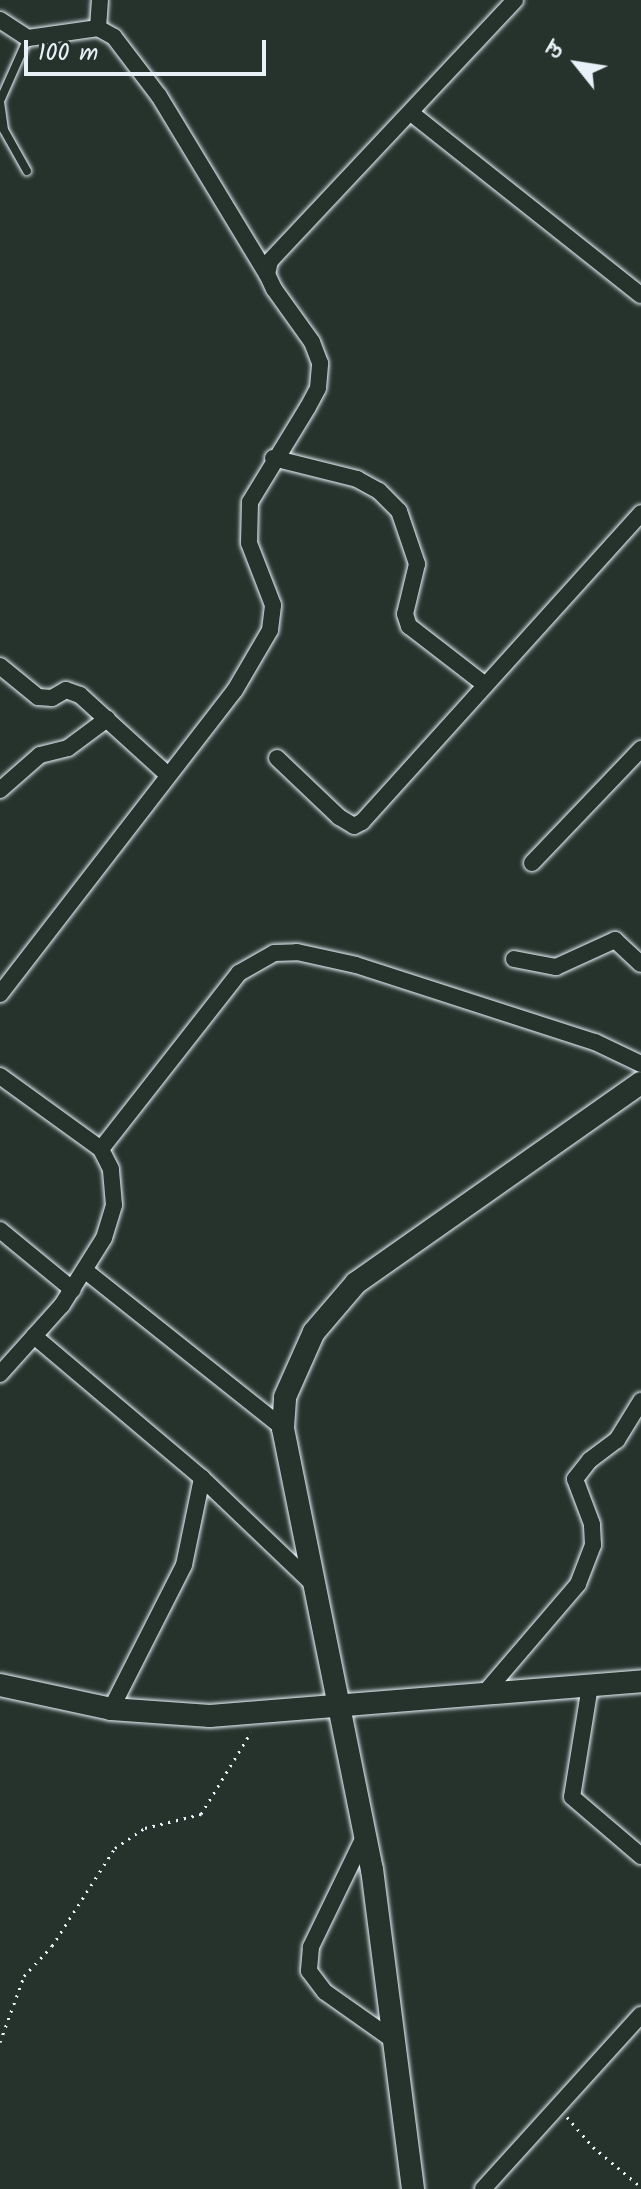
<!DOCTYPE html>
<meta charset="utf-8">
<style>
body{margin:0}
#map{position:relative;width:641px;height:2189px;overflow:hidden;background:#26332d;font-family:Kalam,"Playpen Sans Deva",sans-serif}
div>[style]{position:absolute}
.path>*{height:3px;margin-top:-1.5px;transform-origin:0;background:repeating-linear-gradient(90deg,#e8f1f8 0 2px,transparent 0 8px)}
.roads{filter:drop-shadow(0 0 2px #e8f1f8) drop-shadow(0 0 2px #e8f1f8)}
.lane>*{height:8px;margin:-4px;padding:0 4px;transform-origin:4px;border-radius:4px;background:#26332d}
.street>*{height:16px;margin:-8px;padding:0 8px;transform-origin:8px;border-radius:8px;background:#26332d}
.secondary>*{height:22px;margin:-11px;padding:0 11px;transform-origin:11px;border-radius:11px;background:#26332d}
span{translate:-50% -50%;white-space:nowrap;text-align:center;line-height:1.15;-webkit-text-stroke:6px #26332d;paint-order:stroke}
.north{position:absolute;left:537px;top:24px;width:80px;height:80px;-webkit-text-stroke:6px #26332d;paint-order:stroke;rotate:300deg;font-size:22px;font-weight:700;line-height:32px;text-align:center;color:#e8f1f8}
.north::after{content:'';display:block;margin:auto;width:28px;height:36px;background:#e8f1f8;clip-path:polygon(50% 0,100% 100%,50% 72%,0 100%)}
.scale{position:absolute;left:24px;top:40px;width:242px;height:36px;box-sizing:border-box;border:4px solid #e8f1f8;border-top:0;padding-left:10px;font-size:24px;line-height:28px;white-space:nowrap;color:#e8f1f8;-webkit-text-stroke:6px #26332d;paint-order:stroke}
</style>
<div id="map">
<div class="path">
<div style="left:0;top:2042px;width:70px;rotate:-70deg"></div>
<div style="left:24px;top:1976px;width:41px;rotate:-47deg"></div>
<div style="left:52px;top:1946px;width:117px;rotate:-57.3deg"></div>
<div style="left:115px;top:1848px;width:36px;rotate:-34deg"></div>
<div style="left:145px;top:1828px;width:58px;rotate:-14deg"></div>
<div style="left:201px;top:1814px;width:96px;rotate:-58.6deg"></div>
<div style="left:567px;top:2117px;width:40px;rotate:49deg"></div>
<div style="left:593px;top:2147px;width:62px;rotate:39.8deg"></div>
</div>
<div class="roads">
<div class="lane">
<div style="left:27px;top:171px;width:47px;rotate:-119.3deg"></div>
<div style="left:4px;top:130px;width:29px;rotate:-98deg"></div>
<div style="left:0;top:101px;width:69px;rotate:-66deg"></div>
</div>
<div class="street">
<div style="left:0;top:20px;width:33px;rotate:33deg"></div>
<div style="left:28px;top:38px;width:71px;rotate:-8.1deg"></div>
<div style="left:98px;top:28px;width:18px;rotate:29deg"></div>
<div style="left:114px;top:37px;width:74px;rotate:52.7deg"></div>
<div style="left:159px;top:96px;width:208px;rotate:58.8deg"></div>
<div style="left:98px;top:28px;width:28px;rotate:-86deg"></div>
<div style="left:411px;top:113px;width:293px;rotate:38.4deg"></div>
<div style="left:273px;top:458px;width:87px;rotate:14deg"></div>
<div style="left:357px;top:479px;width:25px;rotate:29deg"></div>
<div style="left:379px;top:491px;width:28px;rotate:45deg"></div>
<div style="left:399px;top:511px;width:56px;rotate:71.2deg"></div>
<div style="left:417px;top:564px;width:51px;rotate:103.5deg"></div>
<div style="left:405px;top:614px;width:13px;rotate:72deg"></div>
<div style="left:409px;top:626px;width:95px;rotate:37.7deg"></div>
<div style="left:0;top:666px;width:49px;rotate:39.2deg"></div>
<div style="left:38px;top:697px;width:14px;rotate:4deg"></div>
<div style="left:52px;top:698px;width:16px;rotate:-30deg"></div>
<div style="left:66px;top:690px;width:15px;rotate:20deg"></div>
<div style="left:80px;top:695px;width:119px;rotate:42.3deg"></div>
<div style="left:277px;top:758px;width:86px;rotate:43.6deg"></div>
<div style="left:339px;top:817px;width:17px;rotate:31deg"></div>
<div style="left:354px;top:826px;width:9px;rotate:-27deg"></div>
<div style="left:362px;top:822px;width:416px;rotate:-47.9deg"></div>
<div style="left:0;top:790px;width:53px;rotate:-41.2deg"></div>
<div style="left:40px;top:755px;width:29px;rotate:-14deg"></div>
<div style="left:68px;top:748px;width:49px;rotate:-36.6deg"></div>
<div style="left:532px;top:863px;width:158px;rotate:-46.3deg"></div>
<div style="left:514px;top:959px;width:43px;rotate:10.8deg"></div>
<div style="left:556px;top:967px;width:65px;rotate:-24.6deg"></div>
<div style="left:615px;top:940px;width:35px;rotate:43deg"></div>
<div style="left:0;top:994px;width:384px;rotate:-52.3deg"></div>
<div style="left:235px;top:690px;width:69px;rotate:-59.7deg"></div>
<div style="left:270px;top:630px;width:25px;rotate:-83deg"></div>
<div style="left:273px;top:605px;width:66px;rotate:-111.2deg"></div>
<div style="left:249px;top:543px;width:41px;rotate:-88.6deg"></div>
<div style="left:250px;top:502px;width:111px;rotate:-58.6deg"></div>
<div style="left:308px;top:407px;width:21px;rotate:-62deg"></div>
<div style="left:318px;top:388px;width:25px;rotate:-85deg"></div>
<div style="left:320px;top:363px;width:22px;rotate:-111deg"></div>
<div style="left:312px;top:342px;width:65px;rotate:-125.6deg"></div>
<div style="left:274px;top:289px;width:17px;rotate:-115deg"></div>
<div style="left:267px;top:274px;width:13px;rotate:-77deg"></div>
<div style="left:270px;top:261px;width:358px;rotate:-46.8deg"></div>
<div style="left:0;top:1076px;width:125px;rotate:35.9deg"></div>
<div style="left:101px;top:1149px;width:224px;rotate:-51.9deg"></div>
<div style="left:239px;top:973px;width:40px;rotate:-29.7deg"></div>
<div style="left:274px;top:953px;width:23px;rotate:-2deg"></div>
<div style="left:297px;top:952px;width:60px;rotate:12.4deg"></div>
<div style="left:356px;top:965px;width:251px;rotate:17.9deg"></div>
<div style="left:595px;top:1042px;width:51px;rotate:25.6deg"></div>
<div style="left:0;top:1230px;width:94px;rotate:39.4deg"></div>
<div style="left:87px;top:1272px;width:251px;rotate:38.5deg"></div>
<div style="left:34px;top:1336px;width:220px;rotate:40.2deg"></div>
<div style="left:202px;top:1478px;width:152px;rotate:43.7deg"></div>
<div style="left:0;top:1374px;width:93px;rotate:-48.1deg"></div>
<div style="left:62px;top:1305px;width:79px;rotate:-57.9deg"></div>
<div style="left:104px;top:1238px;width:34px;rotate:-73deg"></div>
<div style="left:114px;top:1205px;width:36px;rotate:-95deg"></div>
<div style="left:111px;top:1169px;width:22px;rotate:-117deg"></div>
<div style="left:590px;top:1686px;width:112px;rotate:99.2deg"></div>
<div style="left:572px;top:1797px;width:91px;rotate:40.5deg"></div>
<div style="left:483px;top:1695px;width:146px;rotate:-49.4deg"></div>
<div style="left:578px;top:1584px;width:42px;rotate:-69deg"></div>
<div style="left:593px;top:1545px;width:21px;rotate:-93deg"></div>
<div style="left:592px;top:1524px;width:48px;rotate:-110.7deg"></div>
<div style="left:575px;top:1479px;width:24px;rotate:-52deg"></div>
<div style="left:590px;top:1460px;width:34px;rotate:-37deg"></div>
<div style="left:617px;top:1440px;width:46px;rotate:-58.4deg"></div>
<div style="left:111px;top:1709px;width:161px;rotate:-63.1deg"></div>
<div style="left:184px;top:1565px;width:89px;rotate:-78.3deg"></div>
<div style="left:366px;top:1833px;width:127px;rotate:115.8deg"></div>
<div style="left:311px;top:1947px;width:24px;rotate:95deg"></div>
<div style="left:309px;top:1971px;width:26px;rotate:53deg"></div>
<div style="left:325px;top:1992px;width:87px;rotate:35.2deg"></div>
<div style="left:483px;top:2189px;width:235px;rotate:-47.8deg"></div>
</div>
<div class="secondary">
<div style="left:0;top:1685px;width:114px;rotate:12.2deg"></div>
<div style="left:111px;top:1709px;width:99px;rotate:4deg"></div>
<div style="left:210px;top:1716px;width:432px;rotate:-4.6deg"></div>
<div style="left:413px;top:2189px;width:322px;rotate:-97.3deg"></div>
<div style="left:372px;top:1870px;width:451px;rotate:-101.4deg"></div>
<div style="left:283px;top:1428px;width:31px;rotate:-86deg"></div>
<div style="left:285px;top:1397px;width:71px;rotate:-66deg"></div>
<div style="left:314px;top:1332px;width:65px;rotate:-49.4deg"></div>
<div style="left:356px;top:1283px;width:348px;rotate:-35.1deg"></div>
</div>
</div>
<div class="north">उ</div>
<div class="scale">100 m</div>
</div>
